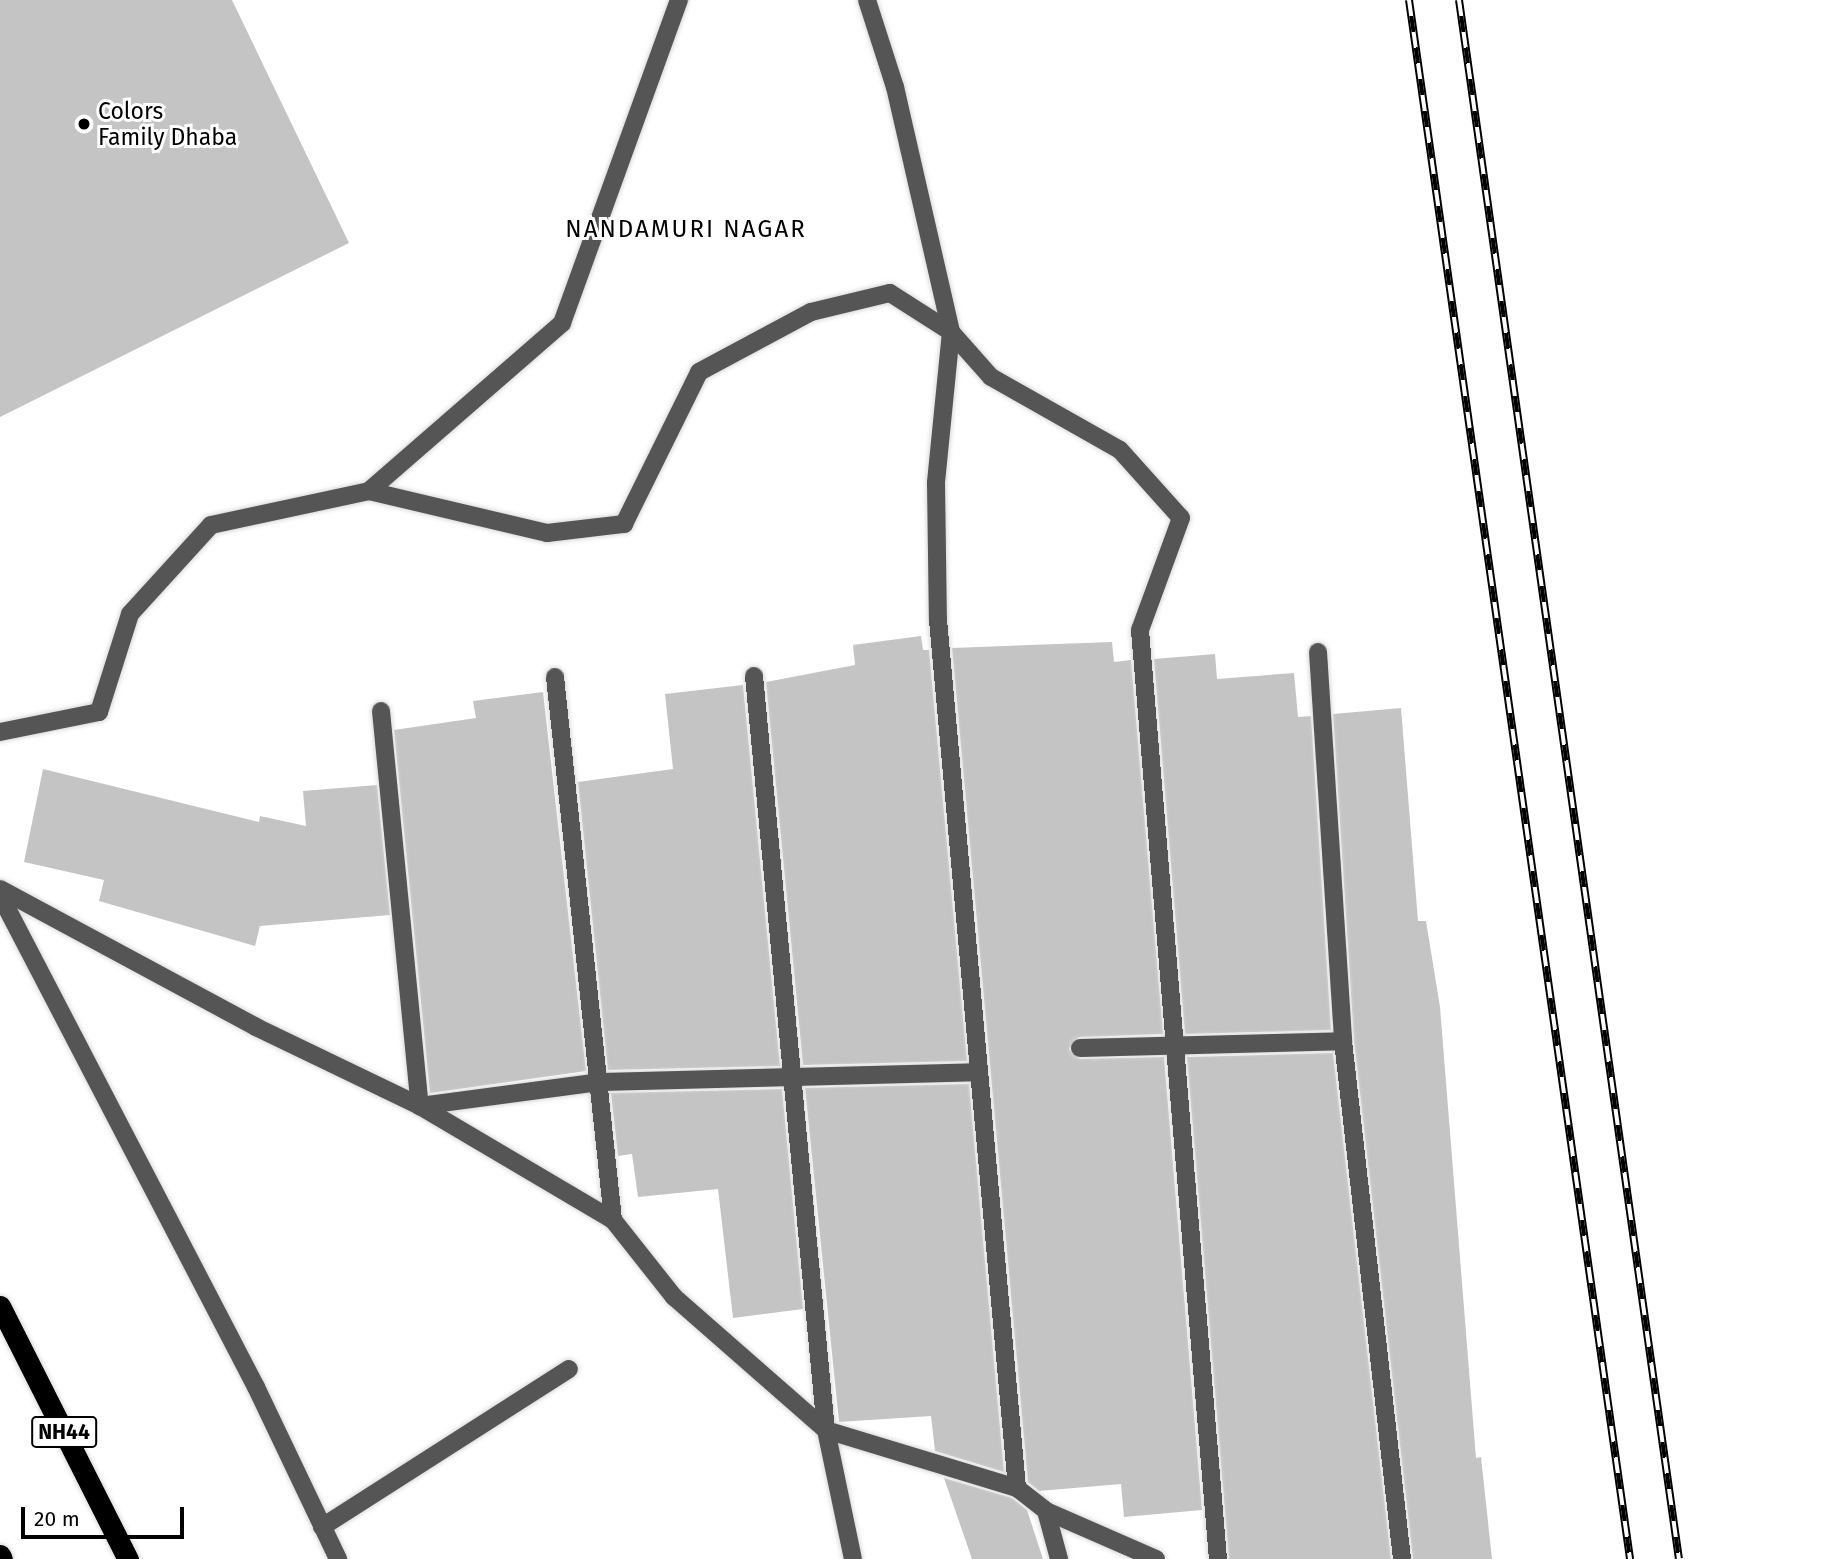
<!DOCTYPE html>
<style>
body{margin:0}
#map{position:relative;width:1848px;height:1559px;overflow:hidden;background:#fff;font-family:"Fira Sans",sans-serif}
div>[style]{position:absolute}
.building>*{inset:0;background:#c4c4c4}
.roads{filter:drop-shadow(0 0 2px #dbdbdb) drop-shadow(0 0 2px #dbdbdb)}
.minor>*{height:18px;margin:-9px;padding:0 9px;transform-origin:9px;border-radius:9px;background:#555}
.highway>*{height:21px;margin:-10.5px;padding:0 10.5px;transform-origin:10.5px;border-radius:10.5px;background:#000}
.rail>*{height:8px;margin-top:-4px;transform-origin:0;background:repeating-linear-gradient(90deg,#fff 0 16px,#000 0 32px);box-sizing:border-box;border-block:2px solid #000}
.dots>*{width:19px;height:19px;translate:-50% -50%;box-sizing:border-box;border:4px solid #fff;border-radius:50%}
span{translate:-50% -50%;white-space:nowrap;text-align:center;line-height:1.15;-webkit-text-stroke:6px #fff;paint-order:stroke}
.shield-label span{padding:2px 5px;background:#fff;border:2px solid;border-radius:5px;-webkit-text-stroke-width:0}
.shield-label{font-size:21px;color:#000;font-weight:700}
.poi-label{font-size:23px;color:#000}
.left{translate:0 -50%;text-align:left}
.neighbourhood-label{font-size:24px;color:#000;letter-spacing:2px}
.scale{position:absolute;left:21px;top:1507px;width:163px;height:32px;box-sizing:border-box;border:4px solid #000;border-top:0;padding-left:9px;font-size:21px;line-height:24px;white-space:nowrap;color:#000;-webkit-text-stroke:5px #fff;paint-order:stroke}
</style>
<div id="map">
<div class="building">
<div style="clip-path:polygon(0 0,232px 0,349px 243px,0 417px)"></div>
<div style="clip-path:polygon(921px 636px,923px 650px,929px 650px,967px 1061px,803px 1065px,766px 682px,855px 665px,853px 645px)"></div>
<div style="clip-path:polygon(1112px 642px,1114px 662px,1131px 660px,1163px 1034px,1079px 1037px,1069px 1049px,1080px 1059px,1164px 1057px,1202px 1510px,1124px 1517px,1121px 1484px,1039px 1491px,1028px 1482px,952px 648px)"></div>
<div style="clip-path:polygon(1215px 654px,1217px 679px,1294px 673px,1298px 717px,1311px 716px,1331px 1030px,1185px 1034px,1154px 659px)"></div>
<div style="clip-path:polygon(743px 685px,780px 1066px,608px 1070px,578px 782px,673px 769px,665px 694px)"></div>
<div style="clip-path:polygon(543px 692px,586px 1071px,430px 1093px,394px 730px,476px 718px,473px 701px)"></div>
<div style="clip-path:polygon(1401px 708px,1418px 921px,1426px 921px,1440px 1007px,1476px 1458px,1481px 1457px,1492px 1559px,1413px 1559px,1354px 1040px,1333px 714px)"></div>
<div style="clip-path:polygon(43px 769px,259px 822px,260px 816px,306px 826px,303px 791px,377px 785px,390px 915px,260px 926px,255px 946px,99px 901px,104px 880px,24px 862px)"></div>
<div style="clip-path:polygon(1333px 1053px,1391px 1559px,1229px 1559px,1187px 1057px)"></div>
<div style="clip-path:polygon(969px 1084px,1004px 1472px,935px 1451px,931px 1416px,839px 1422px,805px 1088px)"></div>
<div style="clip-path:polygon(782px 1089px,803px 1309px,733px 1318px,718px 1189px,638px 1197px,632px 1154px,618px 1156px,611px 1093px)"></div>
<div style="clip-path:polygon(944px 1478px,1012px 1498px,1027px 1510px,1043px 1559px,972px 1559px)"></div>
</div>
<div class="roads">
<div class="minor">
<div style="left:867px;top:0;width:91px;rotate:72.2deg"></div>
<div style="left:895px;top:87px;width:251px;rotate:77.1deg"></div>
<div style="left:951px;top:332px;width:60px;rotate:48.4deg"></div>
<div style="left:991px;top:377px;width:148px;rotate:29.5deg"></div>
<div style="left:1120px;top:450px;width:91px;rotate:48.1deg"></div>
<div style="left:1181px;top:518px;width:119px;rotate:110.1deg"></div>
<div style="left:1140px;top:630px;width:932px;rotate:85.2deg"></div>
<div style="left:369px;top:491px;width:256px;rotate:-41deg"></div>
<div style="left:562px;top:323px;width:344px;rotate:-70.1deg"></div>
<div style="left:1318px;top:652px;width:390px;rotate:86.3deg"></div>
<div style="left:1343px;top:1041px;width:521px;rotate:83.5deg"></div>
<div style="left:754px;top:676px;width:757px;rotate:84.55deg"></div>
<div style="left:826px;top:1430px;width:132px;rotate:78.2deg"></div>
<div style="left:555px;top:677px;width:546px;rotate:83.9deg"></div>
<div style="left:381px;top:711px;width:397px;rotate:84.4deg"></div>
<div style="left:420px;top:1106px;width:183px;rotate:-7.6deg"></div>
<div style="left:601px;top:1082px;width:376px;rotate:-1.5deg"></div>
<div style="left:0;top:732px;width:101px;rotate:-11.4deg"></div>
<div style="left:99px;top:712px;width:103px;rotate:-72.4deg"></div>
<div style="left:130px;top:614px;width:120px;rotate:-47.7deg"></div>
<div style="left:211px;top:525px;width:162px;rotate:-12.1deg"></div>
<div style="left:369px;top:491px;width:183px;rotate:13.3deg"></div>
<div style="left:547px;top:533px;width:78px;rotate:-6.7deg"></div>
<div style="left:624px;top:524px;width:169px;rotate:-63.7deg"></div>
<div style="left:699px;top:372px;width:127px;rotate:-28.2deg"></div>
<div style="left:811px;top:312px;width:81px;rotate:-13.5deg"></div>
<div style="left:890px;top:293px;width:72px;rotate:32.6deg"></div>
<div style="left:951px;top:332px;width:152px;rotate:95.7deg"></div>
<div style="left:936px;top:483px;width:137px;rotate:89.2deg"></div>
<div style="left:938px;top:620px;width:872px;rotate:84.8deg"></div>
<div style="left:0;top:889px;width:291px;rotate:28.3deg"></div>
<div style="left:256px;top:1027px;width:182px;rotate:25.7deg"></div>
<div style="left:420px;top:1106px;width:224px;rotate:30.6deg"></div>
<div style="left:613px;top:1220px;width:98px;rotate:51.6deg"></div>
<div style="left:674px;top:1297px;width:202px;rotate:41.2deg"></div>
<div style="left:826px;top:1430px;width:200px;rotate:16.9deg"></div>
<div style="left:1017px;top:1488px;width:37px;rotate:38deg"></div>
<div style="left:1046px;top:1511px;width:120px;rotate:23.6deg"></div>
<div style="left:0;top:895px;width:555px;rotate:62.51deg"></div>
<div style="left:256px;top:1387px;width:191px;rotate:64.5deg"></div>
<div style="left:1080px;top:1048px;width:263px;rotate:-1.5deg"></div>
<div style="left:1046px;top:1511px;width:50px;rotate:74.8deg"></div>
<div style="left:322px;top:1527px;width:293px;rotate:-32.6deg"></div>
</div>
<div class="highway">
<div style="left:0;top:1306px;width:284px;rotate:63.2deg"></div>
<div style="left:0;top:1555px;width:4px;rotate:63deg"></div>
</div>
</div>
<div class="rail">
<div style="left:1409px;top:0;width:1575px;rotate:81.93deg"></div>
<div style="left:1459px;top:0;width:1574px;rotate:81.97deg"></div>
</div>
<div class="dots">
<div style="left:84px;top:124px;background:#000"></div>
</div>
<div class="shield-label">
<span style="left:64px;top:1432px">NH44</span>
</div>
<div class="poi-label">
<span class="left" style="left:98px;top:124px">Colors<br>Family Dhaba</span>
</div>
<div class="neighbourhood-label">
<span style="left:686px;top:230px">NANDAMURI NAGAR</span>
</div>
<div class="scale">20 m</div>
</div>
